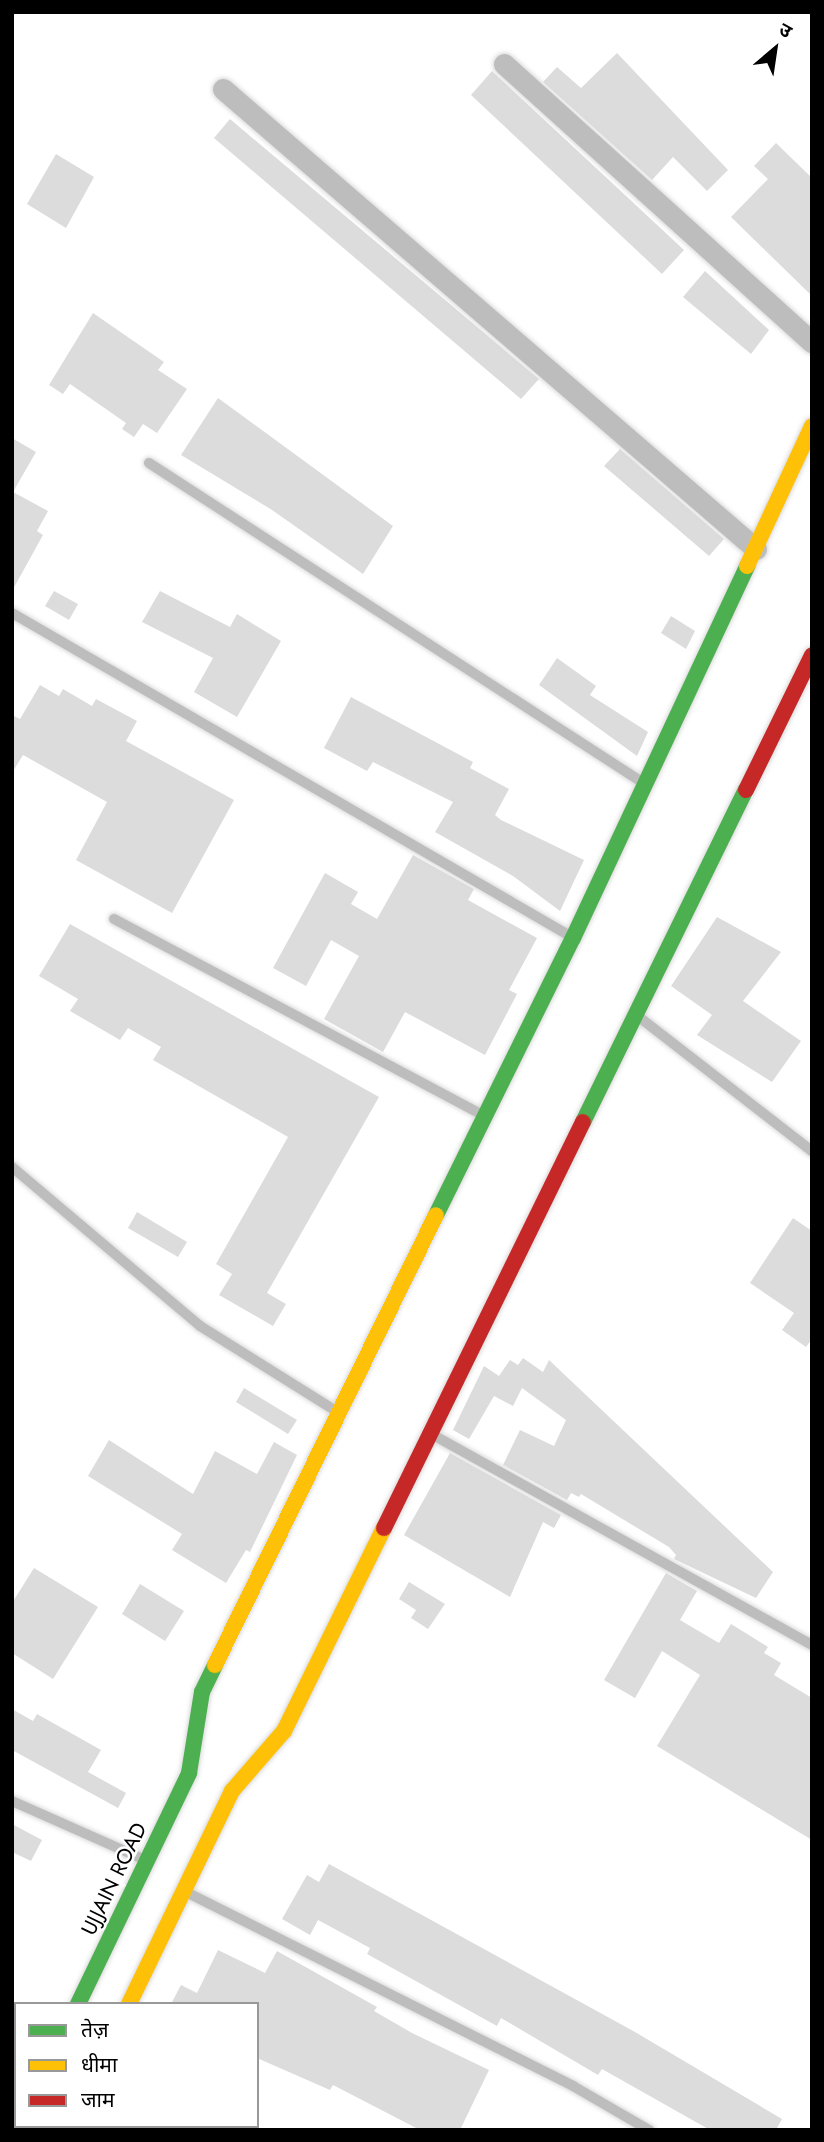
<!DOCTYPE html>
<meta charset="utf-8">
<style>
body{margin:0}
#map{position:relative;width:824px;height:2142px;overflow:hidden;background:#fff;font-family:Jost,"Noto Sans Devanagari",sans-serif}
div>[style]{position:absolute}
.building>*{inset:0;background:#dcdcdc}
.roads{filter:drop-shadow(0 0 2px #dbdbdb) drop-shadow(0 0 2px #dbdbdb)}
.lane>*{height:10px;margin:-5px;padding:0 5px;transform-origin:5px;border-radius:5px;background:#bdbdbd}
.street>*{height:21px;margin:-10.5px;padding:0 10.5px;transform-origin:10.5px;border-radius:10.5px;background:#bdbdbd}
.fast>*{height:16px;margin:-8px;padding:0 8px;transform-origin:8px;border-radius:8px;background:#4caf50}
.slow>*{height:16px;margin:-8px;padding:0 8px;transform-origin:8px;border-radius:8px;background:#ffc107}
.jam>*{height:16px;margin:-8px;padding:0 8px;transform-origin:8px;border-radius:8px;background:#c62828}
span{translate:-50% -50%;white-space:nowrap;text-align:center;line-height:1.15;-webkit-text-stroke:5px #fff;paint-order:stroke}
.street-label{font-size:21px;color:#000}
.frame{position:absolute;inset:0;border:14px solid #000;pointer-events:none}
.legend{position:absolute;left:14px;top:2002px;width:245px;height:126px;box-sizing:border-box;background:#fff;border:2px solid #999;margin:0;padding:9px 12px;list-style:none;font-size:21px;color:#000}
.legend li{display:flex;align-items:center;gap:14px;height:35px}
.legend b{width:35px;border:2px solid #999}
.north{position:absolute;left:740px;top:14px;width:70px;height:70px;-webkit-text-stroke:5px #fff;paint-order:stroke;rotate:29deg;font-size:19px;font-weight:700;line-height:28px;text-align:center;color:#000}
.north::after{content:'';display:block;margin:auto;width:24px;height:32px;background:#000;clip-path:polygon(50% 0,100% 100%,50% 72%,0 100%)}
</style>
<div id="map">
<div class="building">
<div style="clip-path:polygon(617px 53px,728px 170px,707px 191px,673px 157px,652px 180px,543px 82px,557px 67px,581px 88px)"></div>
<div style="clip-path:polygon(492px 71px,684px 250px,662px 274px,471px 95px)"></div>
<div style="clip-path:polygon(230px 119px,539px 379px,521px 399px,214px 138px)"></div>
<div style="clip-path:polygon(776px 143px,812px 178px,812px 296px,731px 217px,768px 179px,754px 166px)"></div>
<div style="clip-path:polygon(56px 154px,94px 177px,66px 228px,27px 204px)"></div>
<div style="clip-path:polygon(705px 271px,769px 330px,751px 354px,683px 297px)"></div>
<div style="clip-path:polygon(93px 313px,164px 362px,158px 370px,187px 389px,157px 433px,143px 424px,134px 437px,122px 429px,126px 423px,70px 384px,63px 394px,49px 385px)"></div>
<div style="clip-path:polygon(218px 398px,393px 526px,363px 574px,272px 510px,181px 455px)"></div>
<div style="clip-path:polygon(12px 438px,36px 452px,13px 492px,48px 511px,37px 531px,43px 535px,12px 591px)"></div>
<div style="clip-path:polygon(620px 449px,724px 539px,709px 556px,604px 466px)"></div>
<div style="clip-path:polygon(54px 591px,78px 604px,69px 620px,45px 606px)"></div>
<div style="clip-path:polygon(160px 591px,230px 627px,237px 614px,281px 641px,237px 717px,194px 692px,213px 658px,142px 622px)"></div>
<div style="clip-path:polygon(671px 616px,695px 631px,686px 649px,661px 633px)"></div>
<div style="clip-path:polygon(557px 658px,596px 686px,590px 695px,648px 732px,637px 756px,539px 685px)"></div>
<div style="clip-path:polygon(40px 685px,59px 696px,63px 689px,92px 706px,96px 699px,137px 721px,126px 741px,234px 800px,172px 913px,76px 860px,107px 802px,23px 755px,12px 773px,12px 715px,20px 719px)"></div>
<div style="clip-path:polygon(351px 697px,473px 762px,470px 768px,509px 789px,495px 815px,501px 820px,584px 860px,560px 911px,513px 876px,435px 832px,453px 802px,373px 762px,367px 771px,324px 748px)"></div>
<div style="clip-path:polygon(413px 855px,474px 889px,468px 900px,537px 938px,509px 990px,517px 994px,485px 1055px,405px 1012px,383px 1052px,324px 1019px,359px 956px,331px 940px,306px 986px,273px 968px,325px 873px,358px 892px,351px 904px,377px 919px)"></div>
<div style="clip-path:polygon(717px 917px,781px 952px,743px 1001px,801px 1041px,772px 1082px,697px 1035px,712px 1015px,671px 986px)"></div>
<div style="clip-path:polygon(70px 924px,379px 1097px,267px 1293px,286px 1304px,273px 1326px,219px 1295px,232px 1274px,216px 1264px,288px 1137px,153px 1060px,161px 1047px,128px 1028px,120px 1040px,70px 1011px,78px 999px,39px 976px)"></div>
<div style="clip-path:polygon(137px 1212px,187px 1242px,178px 1257px,128px 1228px)"></div>
<div style="clip-path:polygon(793px 1218px,812px 1231px,812px 1339px,806px 1347px,782px 1330px,794px 1313px,750px 1283px)"></div>
<div style="clip-path:polygon(523px 1358px,543px 1372px,549px 1360px,773px 1572px,756px 1598px,674px 1559px,676px 1555px,669px 1547px,581px 1494px,579px 1497px,571px 1493px,567px 1500px,503px 1465px,520px 1430px,554px 1446px,566px 1420px,522px 1388px,513px 1406px,494px 1396px,469px 1439px,453px 1430px,484px 1366px,499px 1376px,510px 1360px,518px 1365px)"></div>
<div style="clip-path:polygon(244px 1388px,297px 1420px,288px 1434px,236px 1402px)"></div>
<div style="clip-path:polygon(109px 1440px,193px 1494px,215px 1451px,257px 1474px,274px 1442px,297px 1455px,250px 1552px,246px 1550px,226px 1583px,172px 1550px,182px 1534px,88px 1476px)"></div>
<div style="clip-path:polygon(450px 1453px,561px 1515px,554px 1528px,543px 1522px,510px 1597px,404px 1535px)"></div>
<div style="clip-path:polygon(34px 1568px,98px 1607px,53px 1679px,12px 1653px,12px 1603px)"></div>
<div style="clip-path:polygon(666px 1573px,697px 1591px,680px 1620px,719px 1643px,731px 1624px,768px 1647px,764px 1653px,781px 1663px,774px 1675px,812px 1698px,812px 1840px,657px 1746px,700px 1675px,662px 1651px,635px 1698px,604px 1680px)"></div>
<div style="clip-path:polygon(409px 1582px,445px 1604px,428px 1629px,411px 1618px,416px 1610px,399px 1599px)"></div>
<div style="clip-path:polygon(140px 1584px,184px 1611px,165px 1641px,122px 1614px)"></div>
<div style="clip-path:polygon(12px 1709px,33px 1721px,37px 1714px,101px 1750px,88px 1772px,126px 1793px,118px 1808px,12px 1750px)"></div>
<div style="clip-path:polygon(12px 1824px,42px 1840px,31px 1861px,12px 1852px)"></div>
<div style="clip-path:polygon(329px 1864px,635px 2032px,782px 2119px,776px 2130px,710px 2130px,602px 2069px,598px 2075px,501px 2018px,497px 2026px,367px 1954px,370px 1948px,318px 1920px,310px 1935px,282px 1919px,307px 1875px,319px 1882px)"></div>
<div style="clip-path:polygon(218px 1950px,265px 1973px,277px 1951px,377px 2007px,374px 2011px,412px 2033px,489px 2070px,460px 2130px,420px 2130px,333px 2085px,330px 2090px,257px 2058px,257px 2004px,171px 2004px,181px 1985px,197px 1993px)"></div>
</div>
<div class="roads">
<div class="lane">
<div style="left:149px;top:463px;width:587px;rotate:32.91deg"></div>
<div style="left:12px;top:613px;width:645px;rotate:30.06deg"></div>
<div style="left:114px;top:919px;width:417px;rotate:28deg"></div>
<div style="left:639px;top:1017px;width:219px;rotate:37.8deg"></div>
<div style="left:12px;top:1167px;width:246px;rotate:40.2deg"></div>
<div style="left:200px;top:1326px;width:160px;rotate:32deg"></div>
<div style="left:435px;top:1436px;width:431px;rotate:29deg"></div>
<div style="left:12px;top:1801px;width:143px;rotate:23.9deg"></div>
<div style="left:188px;top:1893px;width:431px;rotate:26.6deg"></div>
<div style="left:573px;top:2086px;width:88px;rotate:30.1deg"></div>
</div>
<div class="street">
<div style="left:504px;top:64px;width:415px;rotate:42.1deg"></div>
<div style="left:223px;top:89px;width:704px;rotate:40.8deg"></div>
</div>
<div class="fast">
<div style="left:583px;top:1122px;width:370px;rotate:-63.9deg"></div>
<div style="left:436px;top:1215px;width:309px;rotate:-63.7deg"></div>
<div style="left:573px;top:938px;width:411px;rotate:-64.9deg"></div>
<div style="left:78px;top:2004px;width:256px;rotate:-64.3deg"></div>
<div style="left:189px;top:1773px;width:82px;rotate:-80.9deg"></div>
<div style="left:202px;top:1692px;width:30px;rotate:-64deg"></div>
<div style="left:68px;top:2130px;width:4px;rotate:-76deg"></div>
</div>
<div class="slow">
<div style="left:747px;top:566px;width:154px;rotate:-65.1deg"></div>
<div style="left:215px;top:1665px;width:501px;rotate:-63.84deg"></div>
<div style="left:129px;top:2004px;width:237px;rotate:-64.2deg"></div>
<div style="left:232px;top:1791px;width:79px;rotate:-49.1deg"></div>
<div style="left:284px;top:1731px;width:226px;rotate:-63.8deg"></div>
<div style="left:18px;top:2130px;width:4px;rotate:-63deg"></div>
</div>
<div class="jam">
<div style="left:746px;top:790px;width:150px;rotate:-63.9deg"></div>
<div style="left:384px;top:1528px;width:452px;rotate:-63.9deg"></div>
</div>
</div>
<div class="street-label">
<span style="left:114px;top:1879px;rotate:-64deg">UJJAIN ROAD</span>
</div>
<div class="frame"></div>
<ul class="legend">
<li><b style="height:9px;background:#4caf50"></b>तेज़</li>
<li><b style="height:9px;background:#ffc107"></b>धीमा</li>
<li><b style="height:9px;background:#c62828"></b>जाम</li>
</ul>
<div class="north">उ</div>
</div>
